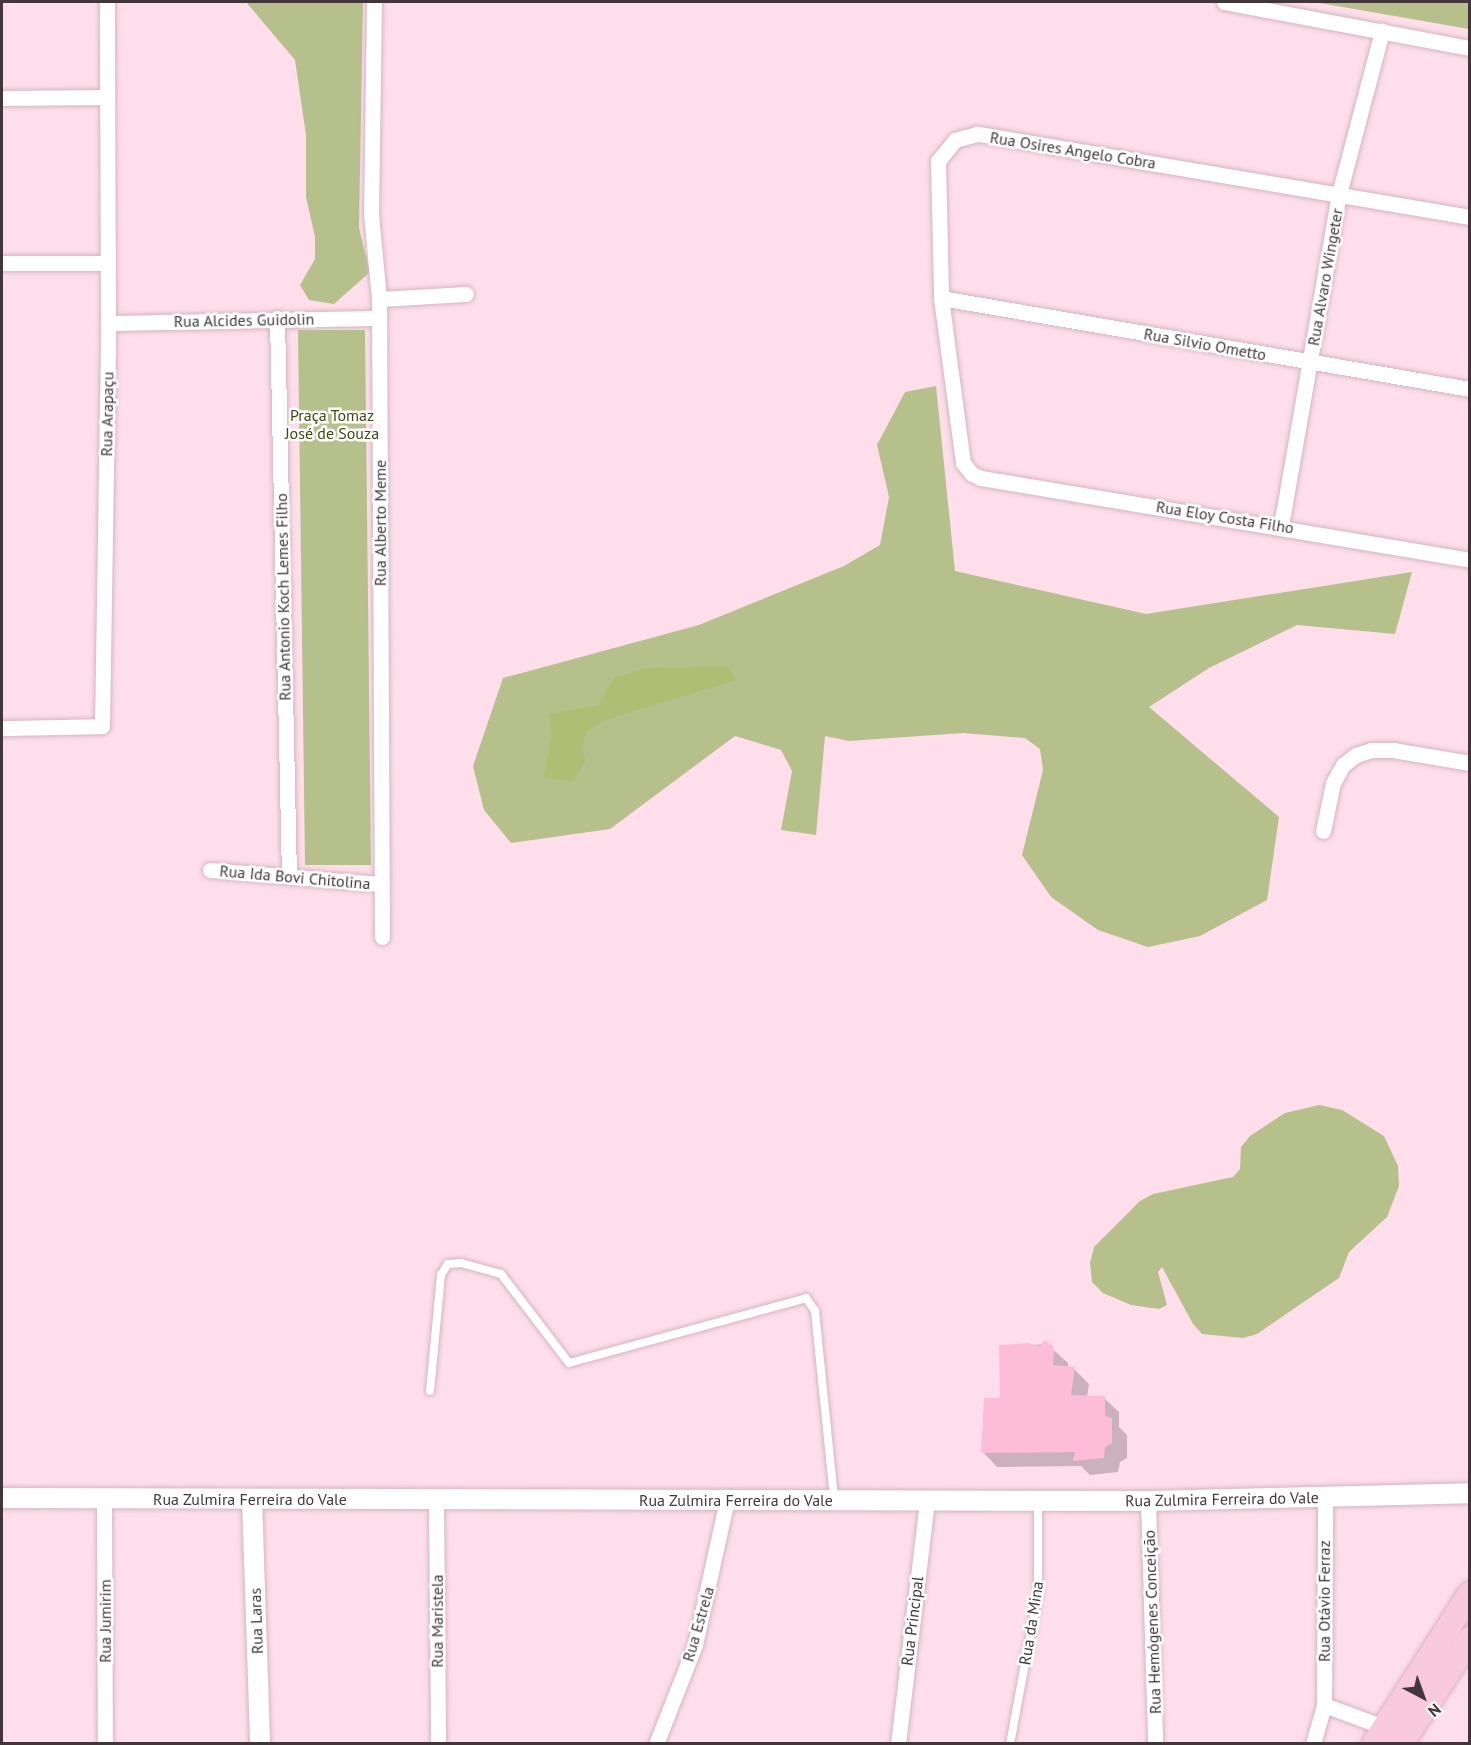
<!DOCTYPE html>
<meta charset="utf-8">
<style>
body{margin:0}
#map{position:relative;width:1471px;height:1745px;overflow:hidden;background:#fedeea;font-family:"PT Sans",sans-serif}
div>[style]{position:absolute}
.green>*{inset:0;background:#b5c08b}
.water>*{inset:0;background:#b0be73}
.shadow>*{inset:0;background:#0003}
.building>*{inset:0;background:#fdbdd6}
.roads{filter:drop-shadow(0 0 2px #d4b5c1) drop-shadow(0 0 2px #d4b5c1)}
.service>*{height:8px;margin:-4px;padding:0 4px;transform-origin:4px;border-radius:4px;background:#fff}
.minor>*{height:15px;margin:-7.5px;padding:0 7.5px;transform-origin:7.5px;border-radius:7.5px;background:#fff}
.tertiary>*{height:20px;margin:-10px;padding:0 10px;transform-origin:10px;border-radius:10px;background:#fff}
.primary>*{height:24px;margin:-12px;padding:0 12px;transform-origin:12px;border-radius:12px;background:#f9cadd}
span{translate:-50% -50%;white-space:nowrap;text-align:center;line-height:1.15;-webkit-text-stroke:5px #fff;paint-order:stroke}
.street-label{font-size:16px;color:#42363a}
.park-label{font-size:16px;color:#3f470e}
.frame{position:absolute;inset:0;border:3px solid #42363a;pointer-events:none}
.north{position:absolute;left:1393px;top:1667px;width:60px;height:60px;-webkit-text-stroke:4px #fff;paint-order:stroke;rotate:139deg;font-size:16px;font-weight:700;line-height:24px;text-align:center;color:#42363a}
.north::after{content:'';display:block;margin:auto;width:21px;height:27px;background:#42363a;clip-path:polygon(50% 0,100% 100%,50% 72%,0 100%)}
</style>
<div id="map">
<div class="green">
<div style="clip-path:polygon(246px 2px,363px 2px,359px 228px,370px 272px,334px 304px,309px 300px,300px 285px,315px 259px,315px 237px,306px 197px,306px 135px,295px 60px)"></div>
<div style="clip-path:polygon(1314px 2px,1469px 2px,1469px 29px)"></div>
<div style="clip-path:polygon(298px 330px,365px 330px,371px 865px,305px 865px)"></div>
<div style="clip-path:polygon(936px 386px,955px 571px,1146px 614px,1412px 572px,1395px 634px,1297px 625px,1209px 668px,1149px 707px,1279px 817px,1267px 900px,1200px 936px,1148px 947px,1098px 930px,1051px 897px,1022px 855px,1043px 770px,1040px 749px,1025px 738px,963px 733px,849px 741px,825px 736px,816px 835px,781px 830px,792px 771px,781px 750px,735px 736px,610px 829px,511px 843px,484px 810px,473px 766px,503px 678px,699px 625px,844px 566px,880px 545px,889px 497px,877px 445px,905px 392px)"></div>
<div style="clip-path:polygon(1319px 1105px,1342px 1110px,1384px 1136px,1398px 1166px,1399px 1186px,1387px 1217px,1349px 1252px,1339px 1278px,1257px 1334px,1243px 1338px,1202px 1334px,1193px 1324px,1162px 1267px,1158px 1272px,1167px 1305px,1159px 1309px,1131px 1305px,1103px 1293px,1092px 1282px,1090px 1263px,1094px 1247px,1140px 1201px,1153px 1194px,1233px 1177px,1240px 1169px,1241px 1147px,1250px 1136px,1285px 1113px)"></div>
</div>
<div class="water">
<div style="clip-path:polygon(728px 666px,736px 680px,602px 721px,586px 732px,582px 748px,586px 761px,572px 782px,544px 777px,552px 733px,549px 714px,599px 705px,614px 678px,645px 668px)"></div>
</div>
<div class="shadow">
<div style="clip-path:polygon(1047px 1344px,1068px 1363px,1068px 1368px,1074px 1369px,1089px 1384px,1087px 1397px,1104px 1398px,1119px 1412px,1119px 1427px,1127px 1435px,1127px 1458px,1120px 1462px,1118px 1472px,1090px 1475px,1081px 1466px,997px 1467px,983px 1452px,1001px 1399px,1001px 1347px)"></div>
</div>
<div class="building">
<div style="clip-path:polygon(1045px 1340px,1054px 1347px,1053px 1365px,1075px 1367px,1071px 1395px,1105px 1396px,1105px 1416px,1112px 1418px,1112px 1443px,1105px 1447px,1104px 1458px,1073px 1461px,1075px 1452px,981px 1453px,984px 1398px,1000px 1398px,999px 1345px,1027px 1343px,1040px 1346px)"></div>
</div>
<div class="roads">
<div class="service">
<div style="left:430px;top:1391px;width:117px;rotate:-84.6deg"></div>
<div style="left:441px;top:1275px;width:13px;rotate:-58deg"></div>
<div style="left:448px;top:1264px;width:13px;rotate:-4deg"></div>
<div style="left:461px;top:1263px;width:41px;rotate:15.4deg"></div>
<div style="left:501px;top:1274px;width:112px;rotate:52.6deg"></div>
<div style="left:569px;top:1363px;width:246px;rotate:-15.3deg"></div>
<div style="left:806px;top:1298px;width:16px;rotate:55deg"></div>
<div style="left:815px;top:1311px;width:189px;rotate:84.2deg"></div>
<div style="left:1010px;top:1744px;width:152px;rotate:-79.4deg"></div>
<div style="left:1038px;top:1595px;width:93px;rotate:-90deg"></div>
</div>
<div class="minor">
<div style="left:374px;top:2px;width:212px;rotate:90.8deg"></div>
<div style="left:371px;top:214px;width:85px;rotate:84.6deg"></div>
<div style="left:379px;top:299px;width:638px;rotate:89.73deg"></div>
<div style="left:1224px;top:2px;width:250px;rotate:10.6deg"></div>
<div style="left:2px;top:98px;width:105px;rotate:-0.5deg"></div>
<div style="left:1470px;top:217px;width:500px;rotate:-170.4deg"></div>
<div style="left:977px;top:134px;width:23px;rotate:165deg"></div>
<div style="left:955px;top:140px;width:27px;rotate:129deg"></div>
<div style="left:938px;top:161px;width:137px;rotate:88.7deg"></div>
<div style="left:941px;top:298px;width:166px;rotate:82.4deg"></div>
<div style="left:963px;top:463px;width:14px;rotate:51deg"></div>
<div style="left:972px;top:474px;width:10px;rotate:24deg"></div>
<div style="left:981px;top:478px;width:496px;rotate:9.5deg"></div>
<div style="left:2px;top:263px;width:104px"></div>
<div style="left:941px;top:298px;width:537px;rotate:9.76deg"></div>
<div style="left:379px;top:299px;width:87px;rotate:-3.3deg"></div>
<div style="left:277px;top:318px;width:558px;rotate:88.77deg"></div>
<div style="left:108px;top:323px;width:271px;rotate:-1.1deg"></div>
<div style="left:1281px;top:526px;width:337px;rotate:-80.1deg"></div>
<div style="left:1339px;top:194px;width:169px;rotate:-75.2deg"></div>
<div style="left:2px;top:728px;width:100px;rotate:-1.1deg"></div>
<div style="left:102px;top:726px;width:403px;rotate:-89.1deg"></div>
<div style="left:108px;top:323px;width:321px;rotate:-90.2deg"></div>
<div style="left:1323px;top:831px;width:49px;rotate:-78.2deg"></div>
<div style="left:1333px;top:783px;width:21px;rotate:-61deg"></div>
<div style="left:1343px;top:765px;width:16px;rotate:-38deg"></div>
<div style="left:1356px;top:755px;width:16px;rotate:-18deg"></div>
<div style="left:1371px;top:750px;width:22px"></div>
<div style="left:1393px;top:750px;width:78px;rotate:9.6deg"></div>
<div style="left:210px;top:870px;width:172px;rotate:4.7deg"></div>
<div style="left:104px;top:1499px;width:245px;rotate:89.8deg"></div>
<div style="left:436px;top:1499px;width:245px;rotate:89.5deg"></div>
<div style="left:1148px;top:1501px;width:243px;rotate:88.3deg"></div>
<div style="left:1324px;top:1705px;width:72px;rotate:20.2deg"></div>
<div style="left:656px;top:1744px;width:106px;rotate:-68.5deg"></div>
<div style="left:695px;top:1645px;width:148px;rotate:-77.6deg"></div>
<div style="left:898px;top:1744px;width:247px;rotate:-83.2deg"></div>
<div style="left:1313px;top:1744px;width:41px;rotate:-74.2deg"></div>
<div style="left:1324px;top:1705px;width:207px;rotate:-89.7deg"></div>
</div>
<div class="tertiary">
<div style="left:2px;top:1498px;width:1146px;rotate:0.15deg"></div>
<div style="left:1148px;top:1501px;width:322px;rotate:-1.4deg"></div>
<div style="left:252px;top:1499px;width:245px;rotate:88.1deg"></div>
</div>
<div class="primary">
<div style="left:1374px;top:1744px;width:178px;rotate:-57.4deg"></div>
<div style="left:1401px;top:1744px;width:126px;rotate:-56.7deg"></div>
</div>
</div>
<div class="street-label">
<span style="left:1073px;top:150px;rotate:9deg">Rua Osires Angelo Cobra</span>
<span style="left:1325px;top:277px;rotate:-80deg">Rua Alvaro Wingeter</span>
<span style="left:244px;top:320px;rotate:-1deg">Rua Alcides Guidolin</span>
<span style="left:1205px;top:344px;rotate:10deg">Rua Silvio Ometto</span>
<span style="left:107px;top:414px;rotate:-89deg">Rua Arapaçu</span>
<span style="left:1225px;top:517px;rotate:9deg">Rua Eloy Costa Filho</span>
<span style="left:380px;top:523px;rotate:-90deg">Rua Alberto Meme</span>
<span style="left:283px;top:597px;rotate:-91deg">Rua Antonio Koch Lemes Filho</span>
<span style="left:295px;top:877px;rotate:5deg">Rua Ida Bovi Chitolina</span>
<span style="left:250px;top:1499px">Rua Zulmira Ferreira do Vale</span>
<span style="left:1222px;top:1499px;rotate:-1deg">Rua Zulmira Ferreira do Vale</span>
<span style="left:736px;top:1500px">Rua Zulmira Ferreira do Vale</span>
<span style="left:1324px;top:1601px;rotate:-90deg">Rua Otávio Ferraz</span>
<span style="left:105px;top:1621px;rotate:-90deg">Rua Jumirim</span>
<span style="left:256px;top:1621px;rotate:-92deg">Rua Laras</span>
<span style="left:437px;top:1621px;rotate:-90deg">Rua Maristela</span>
<span style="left:912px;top:1621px;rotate:-83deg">Rua Principal</span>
<span style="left:1152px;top:1622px;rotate:-92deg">Rua Hemógenes Conceição</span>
<span style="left:1031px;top:1623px;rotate:-81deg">Rua da Mina</span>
<span style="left:698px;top:1624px;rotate:-74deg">Rua Estrela</span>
</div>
<div class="park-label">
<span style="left:332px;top:424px">Praça Tomaz<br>José de Souza</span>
</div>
<div class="frame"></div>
<div class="north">N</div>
</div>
